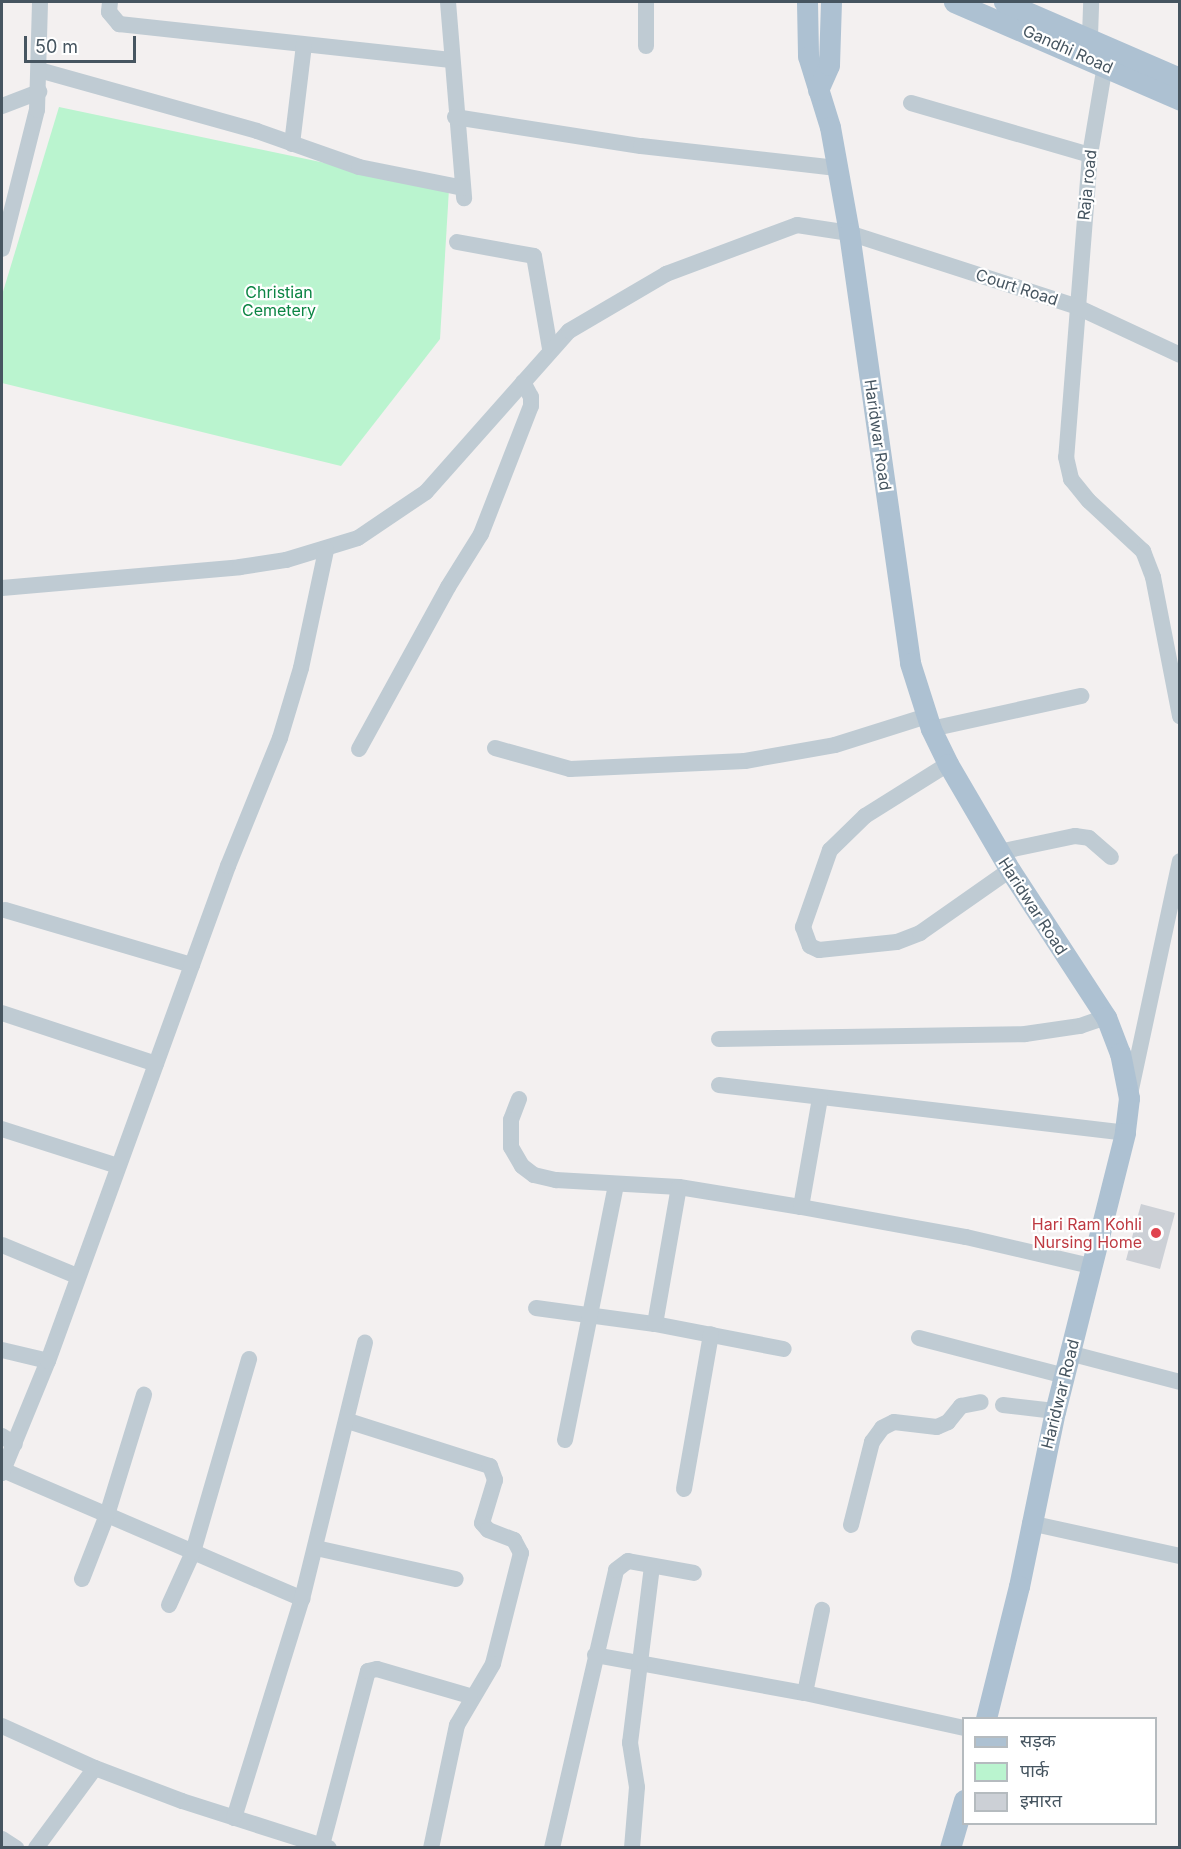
<!DOCTYPE html>
<meta charset="utf-8">
<style>
body{margin:0}
#map{position:relative;width:1181px;height:1849px;overflow:hidden;background:#f3f0f0;font-family:Inter,"Noto Sans Devanagari",sans-serif}
div>[style]{position:absolute}
.green>*{inset:0;background:#baf4cf}
.building>*{inset:0;background:#ccd0d6}
.minor>*{height:16px;margin:-8px;padding:0 8px;transform-origin:8px;border-radius:8px;background:#bfcbd3}
.major>*{height:21px;margin:-10.5px;padding:0 10.5px;transform-origin:10.5px;border-radius:10.5px;background:#adc1d2}
.dots>*{width:16px;height:16px;translate:-50% -50%;box-sizing:border-box;border:3px solid #fff;border-radius:50%}
span{translate:-50% -50%;white-space:nowrap;text-align:center;line-height:1.15;-webkit-text-stroke:4.5px #fff;paint-order:stroke}
.street-label{font-size:16px;color:#465560}
.park-label{font-size:16px;color:#0c8544}
.health-label{font-size:16px;color:#be3a42}
.right{translate:-100% -50%;text-align:right}
.frame{position:absolute;inset:0;border:3px solid #465560;pointer-events:none}
.legend{position:absolute;left:962px;top:1717px;width:195px;height:108px;box-sizing:border-box;background:#fff;border:2px solid #b5bbbf;margin:0;padding:8px 10px;list-style:none;font-size:18px;color:#465560}
.legend li{display:flex;align-items:center;gap:12px;height:30px}
.legend b{width:30px;border:2px solid #b5bbbf}
.scale{position:absolute;left:24px;top:36px;width:112px;height:27px;box-sizing:border-box;border:3px solid #465560;border-top:0;padding-left:8px;font-size:18px;line-height:21px;white-space:nowrap;color:#465560;-webkit-text-stroke:4px #fff;paint-order:stroke}
</style>
<div id="map">
<div class="green">
<div style="clip-path:polygon(59px 107px,449px 189px,440px 339px,341px 466px,2px 383px,2px 295px)"></div>
</div>
<div class="building">
<div style="clip-path:polygon(1141px 1204px,1175px 1213px,1160px 1269px,1126px 1260px)"></div>
</div>
<div class="minor">
<div style="left:110px;top:2px;width:10px;rotate:96deg"></div>
<div style="left:109px;top:12px;width:16px;rotate:50deg"></div>
<div style="left:119px;top:24px;width:334px;rotate:6.2deg"></div>
<div style="left:448px;top:2px;width:197px;rotate:85.3deg"></div>
<div style="left:646px;top:2px;width:44px;rotate:90deg"></div>
<div style="left:1090px;top:36px;width:34px;rotate:-88deg"></div>
<div style="left:1105px;top:65px;width:91px;rotate:99.5deg"></div>
<div style="left:1090px;top:155px;width:303px;rotate:94.5deg"></div>
<div style="left:1066px;top:457px;width:23px;rotate:77deg"></div>
<div style="left:1071px;top:479px;width:28px;rotate:51deg"></div>
<div style="left:1089px;top:501px;width:74px;rotate:42.8deg"></div>
<div style="left:1143px;top:551px;width:28px;rotate:69deg"></div>
<div style="left:1153px;top:577px;width:142px;rotate:79deg"></div>
<div style="left:39px;top:70px;width:226px;rotate:15.6deg"></div>
<div style="left:257px;top:131px;width:108px;rotate:19.4deg"></div>
<div style="left:359px;top:167px;width:106px;rotate:11.4deg"></div>
<div style="left:911px;top:103px;width:186px;rotate:16.2deg"></div>
<div style="left:2px;top:106px;width:40px;rotate:-21deg"></div>
<div style="left:455px;top:117px;width:188px;rotate:8.9deg"></div>
<div style="left:641px;top:146px;width:197px;rotate:6.4deg"></div>
<div style="left:292px;top:144px;width:100px;rotate:-83.1deg"></div>
<div style="left:457px;top:242px;width:78px;rotate:10.3deg"></div>
<div style="left:534px;top:256px;width:94px;rotate:80.2deg"></div>
<div style="left:2px;top:249px;width:143px;rotate:-75.9deg"></div>
<div style="left:37px;top:110px;width:108px;rotate:-88.4deg"></div>
<div style="left:2px;top:588px;width:239px;rotate:-5deg"></div>
<div style="left:240px;top:567px;width:47px;rotate:-8.7deg"></div>
<div style="left:286px;top:560px;width:75px;rotate:-17deg"></div>
<div style="left:358px;top:538px;width:82px;rotate:-34.1deg"></div>
<div style="left:426px;top:492px;width:215px;rotate:-48.4deg"></div>
<div style="left:569px;top:331px;width:113px;rotate:-30.4deg"></div>
<div style="left:666px;top:274px;width:140px;rotate:-20.5deg"></div>
<div style="left:797px;top:225px;width:53px;rotate:8.7deg"></div>
<div style="left:849px;top:233px;width:237px;rotate:17.9deg"></div>
<div style="left:1075px;top:306px;width:116px;rotate:25deg"></div>
<div style="left:931px;top:729px;width:154px;rotate:-12.4deg"></div>
<div style="left:495px;top:748px;width:78px;rotate:15.6deg"></div>
<div style="left:570px;top:769px;width:175px;rotate:-2.6deg"></div>
<div style="left:745px;top:761px;width:91px;rotate:-10.1deg"></div>
<div style="left:835px;top:745px;width:96px;rotate:-17.5deg"></div>
<div style="left:359px;top:749px;width:185px;rotate:-61.2deg"></div>
<div style="left:448px;top:587px;width:62px;rotate:-58.1deg"></div>
<div style="left:481px;top:534px;width:137px;rotate:-68.7deg"></div>
<div style="left:531px;top:406px;width:9px;rotate:-90deg"></div>
<div style="left:531px;top:397px;width:17px;rotate:-118deg"></div>
<div style="left:948px;top:764px;width:98px;rotate:147.9deg"></div>
<div style="left:865px;top:816px;width:49px;rotate:135.8deg"></div>
<div style="left:830px;top:850px;width:82px;rotate:109.3deg"></div>
<div style="left:803px;top:927px;width:20px;rotate:70deg"></div>
<div style="left:810px;top:946px;width:10px;rotate:24deg"></div>
<div style="left:819px;top:950px;width:78px;rotate:-5.9deg"></div>
<div style="left:897px;top:942px;width:25px;rotate:-21deg"></div>
<div style="left:920px;top:933px;width:110px;rotate:-35deg"></div>
<div style="left:999px;top:852px;width:78px;rotate:-11.9deg"></div>
<div style="left:1075px;top:836px;width:14px;rotate:8deg"></div>
<div style="left:1089px;top:838px;width:29px;rotate:41deg"></div>
<div style="left:5px;top:910px;width:195px;rotate:16.4deg"></div>
<div style="left:2px;top:1013px;width:162px;rotate:18.3deg"></div>
<div style="left:719px;top:1039px;width:306px;rotate:-0.9deg"></div>
<div style="left:1025px;top:1034px;width:56px;rotate:-8.3deg"></div>
<div style="left:1080px;top:1026px;width:28px;rotate:-19deg"></div>
<div style="left:719px;top:1085px;width:409px;rotate:6.7deg"></div>
<div style="left:1130px;top:1094px;width:238px;rotate:-77.9deg"></div>
<div style="left:519px;top:1099px;width:22px;rotate:111deg"></div>
<div style="left:511px;top:1120px;width:27px;rotate:90deg"></div>
<div style="left:511px;top:1147px;width:22px;rotate:60deg"></div>
<div style="left:522px;top:1166px;width:15px;rotate:37deg"></div>
<div style="left:534px;top:1175px;width:23px;rotate:13deg"></div>
<div style="left:556px;top:1180px;width:123px;rotate:3.3deg"></div>
<div style="left:679px;top:1187px;width:124px;rotate:9.3deg"></div>
<div style="left:801px;top:1207px;width:168px;rotate:10.3deg"></div>
<div style="left:966px;top:1237px;width:128px;rotate:13.1deg"></div>
<div style="left:2px;top:1129px;width:122px;rotate:17.7deg"></div>
<div style="left:801px;top:1207px;width:111px;rotate:-80.1deg"></div>
<div style="left:2px;top:1245px;width:81px;rotate:22.5deg"></div>
<div style="left:536px;top:1308px;width:120px;rotate:7.7deg"></div>
<div style="left:655px;top:1324px;width:131px;rotate:11deg"></div>
<div style="left:655px;top:1324px;width:139px;rotate:-80.1deg"></div>
<div style="left:919px;top:1338px;width:151px;rotate:14.6deg"></div>
<div style="left:2px;top:1350px;width:47px;rotate:13.4deg"></div>
<div style="left:1069px;top:1353px;width:115px;rotate:14.6deg"></div>
<div style="left:1003px;top:1405px;width:52px;rotate:6.6deg"></div>
<div style="left:348px;top:1421px;width:149px;rotate:17.6deg"></div>
<div style="left:490px;top:1466px;width:15px;rotate:70deg"></div>
<div style="left:495px;top:1480px;width:45px;rotate:106.8deg"></div>
<div style="left:482px;top:1523px;width:9px;rotate:49deg"></div>
<div style="left:488px;top:1530px;width:28px;rotate:21deg"></div>
<div style="left:514px;top:1540px;width:15px;rotate:62deg"></div>
<div style="left:521px;top:1553px;width:114px;rotate:104.2deg"></div>
<div style="left:493px;top:1664px;width:71px;rotate:120.5deg"></div>
<div style="left:457px;top:1725px;width:126px;rotate:101.9deg"></div>
<div style="left:2px;top:1436px;width:15px;rotate:32deg"></div>
<div style="left:565px;top:1440px;width:261px;rotate:-78.7deg"></div>
<div style="left:3px;top:1470px;width:326px;rotate:23.3deg"></div>
<div style="left:2px;top:1473px;width:121px;rotate:-67.7deg"></div>
<div style="left:48px;top:1361px;width:527px;rotate:-70.02deg"></div>
<div style="left:228px;top:866px;width:138px;rotate:-67.9deg"></div>
<div style="left:280px;top:738px;width:73px;rotate:-73.3deg"></div>
<div style="left:301px;top:668px;width:121px;rotate:-78deg"></div>
<div style="left:684px;top:1489px;width:157px;rotate:-80.1deg"></div>
<div style="left:1030px;top:1523px;width:154px;rotate:12.4deg"></div>
<div style="left:851px;top:1525px;width:86px;rotate:-75.8deg"></div>
<div style="left:872px;top:1442px;width:17px;rotate:-54deg"></div>
<div style="left:882px;top:1428px;width:13px;rotate:-27deg"></div>
<div style="left:894px;top:1422px;width:43px;rotate:6.6deg"></div>
<div style="left:937px;top:1427px;width:12px;rotate:-24deg"></div>
<div style="left:948px;top:1422px;width:21px;rotate:-51deg"></div>
<div style="left:961px;top:1406px;width:20px;rotate:-11deg"></div>
<div style="left:316px;top:1548px;width:143px;rotate:12.5deg"></div>
<div style="left:82px;top:1579px;width:69px;rotate:-68.7deg"></div>
<div style="left:107px;top:1515px;width:126px;rotate:-72.9deg"></div>
<div style="left:169px;top:1605px;width:58px;rotate:-65.6deg"></div>
<div style="left:193px;top:1552px;width:201px;rotate:-73.8deg"></div>
<div style="left:595px;top:1655px;width:213px;rotate:10.3deg"></div>
<div style="left:805px;top:1693px;width:163px;rotate:12.4deg"></div>
<div style="left:805px;top:1693px;width:85px;rotate:-78.4deg"></div>
<div style="left:2px;top:1726px;width:102px;rotate:24.3deg"></div>
<div style="left:95px;top:1768px;width:93px;rotate:20.8deg"></div>
<div style="left:182px;top:1801px;width:154px;rotate:17.7deg"></div>
<div style="left:234px;top:1818px;width:229px;rotate:-72.8deg"></div>
<div style="left:302px;top:1599px;width:264px;rotate:-76.2deg"></div>
<div style="left:2px;top:1839px;width:17px;rotate:33deg"></div>
<div style="left:322px;top:1845px;width:180px;rotate:-75.2deg"></div>
<div style="left:368px;top:1671px;width:9px;rotate:-13deg"></div>
<div style="left:377px;top:1669px;width:97px;rotate:16.2deg"></div>
<div style="left:36px;top:1848px;width:99px;rotate:-53.6deg"></div>
<div style="left:552px;top:1848px;width:285px;rotate:-77deg"></div>
<div style="left:616px;top:1570px;width:15px;rotate:-37deg"></div>
<div style="left:628px;top:1561px;width:67px;rotate:10.3deg"></div>
<div style="left:632px;top:1848px;width:61px;rotate:-85.3deg"></div>
<div style="left:637px;top:1787px;width:45px;rotate:-99deg"></div>
<div style="left:630px;top:1743px;width:177px;rotate:-82.9deg"></div>
</div>
<div class="major">
<div style="left:807px;top:2px;width:54px;rotate:88.9deg"></div>
<div style="left:808px;top:56px;width:74px;rotate:72.8deg"></div>
<div style="left:830px;top:127px;width:108px;rotate:79.8deg"></div>
<div style="left:849px;top:233px;width:434px;rotate:81.9deg"></div>
<div style="left:910px;top:663px;width:69px;rotate:72.3deg"></div>
<div style="left:931px;top:729px;width:39px;rotate:64deg"></div>
<div style="left:948px;top:764px;width:123px;rotate:59.7deg"></div>
<div style="left:1010px;top:870px;width:176px;rotate:56.9deg"></div>
<div style="left:1106px;top:1017px;width:39px;rotate:69deg"></div>
<div style="left:1120px;top:1053px;width:46px;rotate:78.7deg"></div>
<div style="left:1129px;top:1098px;width:35px;rotate:97deg"></div>
<div style="left:1125px;top:1133px;width:287px;rotate:104.1deg"></div>
<div style="left:1055px;top:1411px;width:179px;rotate:101.6deg"></div>
<div style="left:1019px;top:1586px;width:136px;rotate:104deg"></div>
<div style="left:954px;top:2px;width:246px;rotate:23.4deg"></div>
<div style="left:1004px;top:2px;width:192px;rotate:23.4deg"></div>
<div style="left:818px;top:90px;width:27px;rotate:-66deg"></div>
<div style="left:829px;top:65px;width:63px;rotate:-88.2deg"></div>
<div style="left:950px;top:1848px;width:50px;rotate:-73.7deg"></div>
</div>
<div class="dots">
<div style="left:1156px;top:1233px;background:#e0444e"></div>
</div>
<div class="street-label">
<span style="left:1068px;top:49px;rotate:24deg">Gandhi Road</span>
<span style="left:1087px;top:185px;rotate:-84deg">Raja road</span>
<span style="left:1017px;top:287px;rotate:18deg">Court Road</span>
<span style="left:878px;top:435px;rotate:82deg">Haridwar Road</span>
<span style="left:1033px;top:906px;rotate:57deg">Haridwar Road</span>
<span style="left:1060px;top:1394px;rotate:-76deg">Haridwar Road</span>
</div>
<div class="park-label">
<span style="left:279px;top:301px">Christian<br>Cemetery</span>
</div>
<div class="health-label">
<span class="right" style="left:1142px;top:1233px">Hari Ram Kohli<br>Nursing Home</span>
</div>
<div class="frame"></div>
<ul class="legend">
<li><b style="height:8px;background:#adc1d2"></b>सड़क</li>
<li><b style="height:16px;background:#baf4cf"></b>पार्क</li>
<li><b style="height:16px;background:#ccd0d6"></b>इमारत</li>
</ul>
<div class="scale">50 m</div>
</div>
